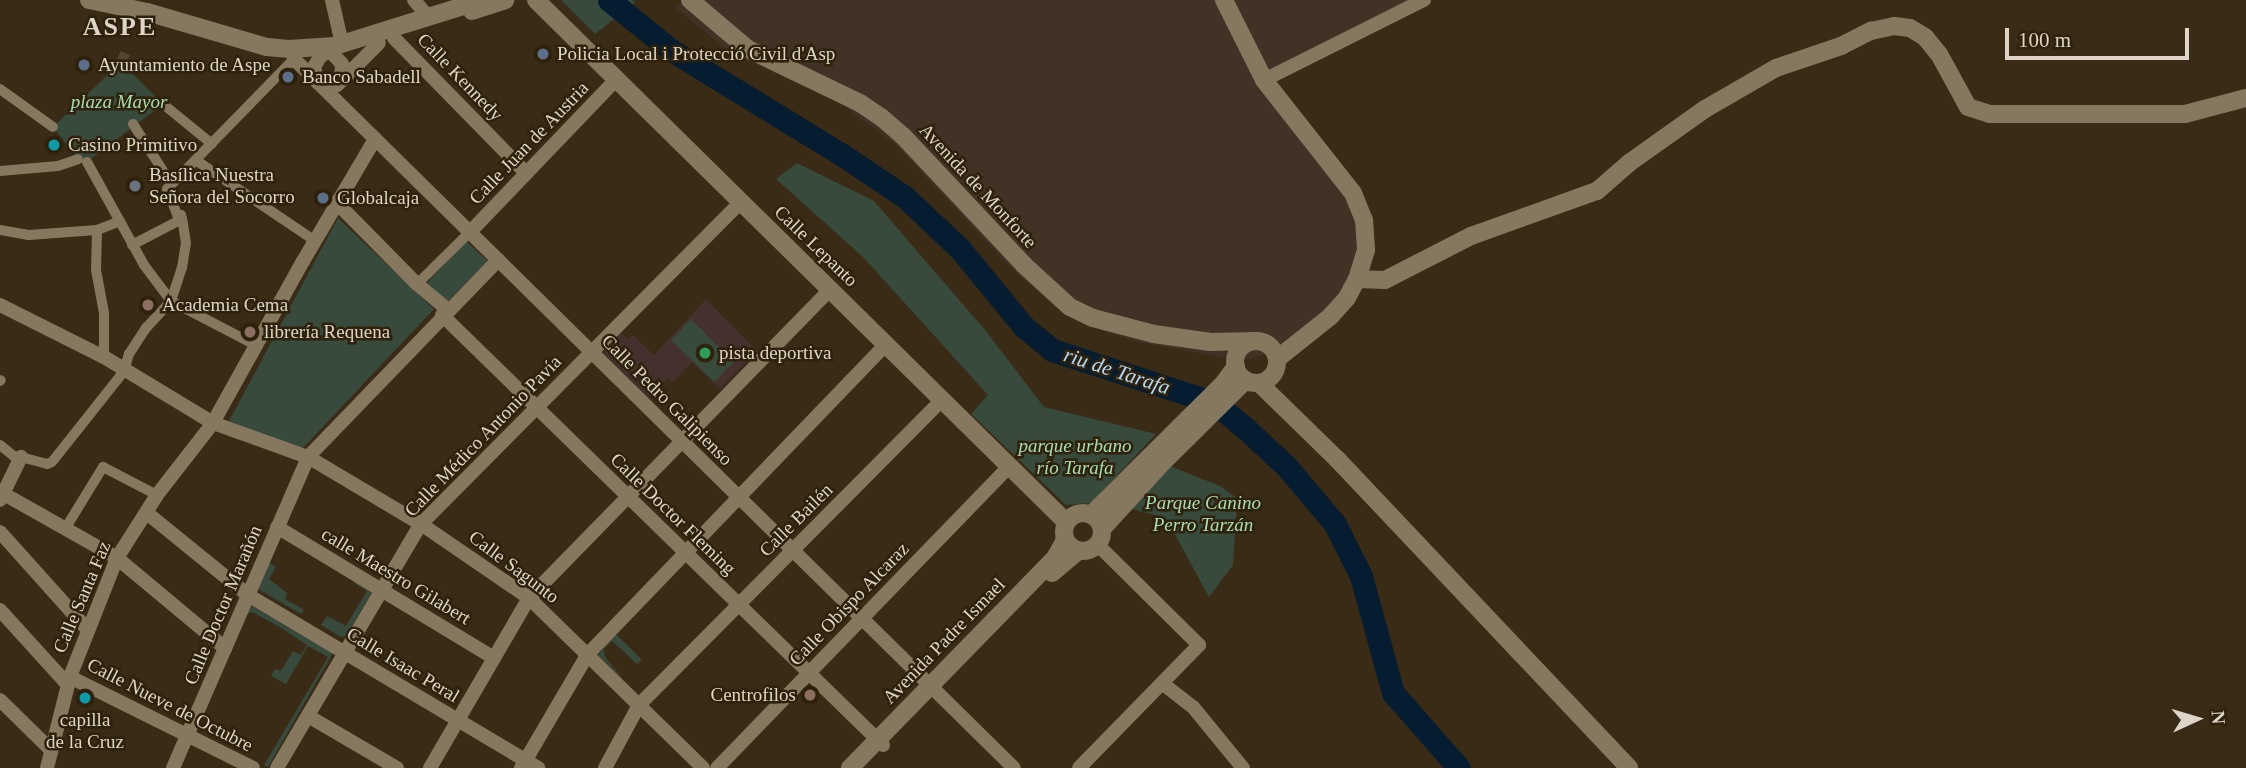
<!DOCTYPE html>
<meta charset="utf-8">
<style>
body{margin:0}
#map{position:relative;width:2246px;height:768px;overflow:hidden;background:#392b16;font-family:Georgia,serif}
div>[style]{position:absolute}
.industrial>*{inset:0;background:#403325}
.education>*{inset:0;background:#44302c}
.green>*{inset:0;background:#384a3c}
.river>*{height:23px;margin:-11.5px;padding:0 11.5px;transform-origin:11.5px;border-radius:11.5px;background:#061c30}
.pedestrian-tunnel>*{height:10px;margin-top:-5px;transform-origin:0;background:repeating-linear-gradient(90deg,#524431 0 10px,transparent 0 15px)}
.pedestrian>*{height:10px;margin:-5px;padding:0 5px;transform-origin:5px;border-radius:5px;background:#86775f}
.minor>*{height:14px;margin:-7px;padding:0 7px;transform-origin:7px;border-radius:7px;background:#86775f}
.tertiary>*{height:18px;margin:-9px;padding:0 9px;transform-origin:9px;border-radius:9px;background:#86775f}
.secondary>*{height:18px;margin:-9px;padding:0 9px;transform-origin:9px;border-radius:9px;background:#86775f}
.secondary>.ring{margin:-9px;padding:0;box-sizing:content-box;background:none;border:18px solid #86775f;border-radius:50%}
.dots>*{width:19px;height:19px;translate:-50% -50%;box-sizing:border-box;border:4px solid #2f220c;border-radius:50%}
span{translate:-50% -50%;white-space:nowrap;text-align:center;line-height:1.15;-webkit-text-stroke:5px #2f220c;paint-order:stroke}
.poi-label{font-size:19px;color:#ded5c8}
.left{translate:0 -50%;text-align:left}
.right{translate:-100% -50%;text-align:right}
.street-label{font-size:19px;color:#ded5c8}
.park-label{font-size:19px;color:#a8ddb5;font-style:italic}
.water-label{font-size:21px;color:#b5d8fd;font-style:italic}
.district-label{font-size:26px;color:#ded5c8;font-weight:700;letter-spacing:2px}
.north{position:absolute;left:2162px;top:684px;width:70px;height:70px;-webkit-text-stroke:5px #2f220c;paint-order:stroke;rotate:86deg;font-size:19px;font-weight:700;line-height:28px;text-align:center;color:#ded5c8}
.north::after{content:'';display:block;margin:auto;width:24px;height:32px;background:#ded5c8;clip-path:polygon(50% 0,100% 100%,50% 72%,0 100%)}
.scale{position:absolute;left:2005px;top:28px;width:184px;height:32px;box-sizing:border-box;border:4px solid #ded5c8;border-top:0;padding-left:9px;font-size:21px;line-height:24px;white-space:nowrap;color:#ded5c8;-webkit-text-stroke:5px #2f220c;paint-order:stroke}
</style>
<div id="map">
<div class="industrial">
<div style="clip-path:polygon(687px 0,1424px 0,1264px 80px,1364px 220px,1347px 298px,1281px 349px,1251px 359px,1221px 357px,1139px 342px,1087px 326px,1063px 314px,1010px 267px,897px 146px,843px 105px,728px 51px,674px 6px)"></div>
</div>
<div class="education">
<div style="clip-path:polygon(706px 299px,757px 351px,720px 389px,692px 362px,673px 382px,668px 378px,649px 398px,605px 355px,604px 350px,621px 333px,628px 339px,633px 335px,654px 355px)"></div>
</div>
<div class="green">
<div style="clip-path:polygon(561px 0,633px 0,635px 3px,595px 34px)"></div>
<div style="clip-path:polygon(121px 62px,163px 104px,83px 165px,53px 127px)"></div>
<div style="clip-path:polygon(797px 163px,874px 201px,985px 330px,1044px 407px,1156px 434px,1091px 503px,1066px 505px,971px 414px,988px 395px,863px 257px,776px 179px)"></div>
<div style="clip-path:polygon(338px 218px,434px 309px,301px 450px,229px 421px)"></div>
<div style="clip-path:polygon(466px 241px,488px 261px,444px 305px,423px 287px)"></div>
<div style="clip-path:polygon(691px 319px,734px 362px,714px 382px,671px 340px)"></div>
<div style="clip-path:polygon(1162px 463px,1220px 486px,1237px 498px,1233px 565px,1209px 597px,1166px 518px,1121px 506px)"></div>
<div style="clip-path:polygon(269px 562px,276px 567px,269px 579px,287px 593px,285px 599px,304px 610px,301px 614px,258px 589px)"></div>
<div style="clip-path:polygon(356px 580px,373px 590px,346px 636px,341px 637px,321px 625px,327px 616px,346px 626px,367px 591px,354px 583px)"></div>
<div style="clip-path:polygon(252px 606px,333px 653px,268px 767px,264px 765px,328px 657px,308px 646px,286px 684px,271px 676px,275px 669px,281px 671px,293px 651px,301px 655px,307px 645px,278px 626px,252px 612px,247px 614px)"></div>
<div style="clip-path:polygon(616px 634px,642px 660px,637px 664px,612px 641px,604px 649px,605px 657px,623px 679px,598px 655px)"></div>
</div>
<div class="river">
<div style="left:609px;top:0;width:80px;rotate:38.9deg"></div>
<div style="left:671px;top:50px;width:199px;rotate:31.5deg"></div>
<div style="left:841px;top:154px;width:77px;rotate:33.9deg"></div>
<div style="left:905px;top:197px;width:76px;rotate:43.4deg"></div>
<div style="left:960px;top:249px;width:101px;rotate:50.6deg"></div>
<div style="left:1024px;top:327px;width:36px;rotate:39deg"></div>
<div style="left:1052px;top:350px;width:171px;rotate:18deg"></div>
<div style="left:1215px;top:403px;width:38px;rotate:40deg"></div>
<div style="left:1244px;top:427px;width:59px;rotate:42.9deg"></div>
<div style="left:1287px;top:467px;width:75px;rotate:49.9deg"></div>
<div style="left:1335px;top:524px;width:58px;rotate:63.4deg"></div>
<div style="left:1361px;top:576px;width:121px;rotate:74.7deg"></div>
<div style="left:1393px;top:693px;width:100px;rotate:48.7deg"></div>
</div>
<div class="pedestrian-tunnel">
<div style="left:121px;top:62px;width:11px;rotate:-63deg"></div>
</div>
<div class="pedestrian">
<div style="left:0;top:89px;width:65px;rotate:35.6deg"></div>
<div style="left:163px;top:104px;width:63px;rotate:39.2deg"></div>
<div style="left:133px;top:124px;width:72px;rotate:57.4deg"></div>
<div style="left:197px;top:161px;width:143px;rotate:34.1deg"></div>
<div style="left:87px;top:162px;width:118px;rotate:61deg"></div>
<div style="left:144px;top:265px;width:45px;rotate:53.1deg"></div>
<div style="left:171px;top:301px;width:97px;rotate:27.6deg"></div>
<div style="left:0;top:171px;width:58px;rotate:-4.9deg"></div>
<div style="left:58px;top:166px;width:21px;rotate:-19deg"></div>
<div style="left:0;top:230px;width:29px;rotate:10deg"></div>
<div style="left:29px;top:235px;width:68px;rotate:-4.2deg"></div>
<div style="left:97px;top:230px;width:22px;rotate:-21deg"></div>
<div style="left:97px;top:230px;width:40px;rotate:91.4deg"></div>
<div style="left:96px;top:270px;width:44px;rotate:79.5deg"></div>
<div style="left:104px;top:313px;width:44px;rotate:90deg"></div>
<div style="left:132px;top:245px;width:56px;rotate:-27.5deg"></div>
<div style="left:417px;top:284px;width:74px;rotate:-44.5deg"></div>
<div style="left:0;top:381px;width:1px;rotate:-45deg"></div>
<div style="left:0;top:445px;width:26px;rotate:39deg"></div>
<div style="left:21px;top:457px;width:27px;rotate:15deg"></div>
<div style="left:47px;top:464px;width:5px;rotate:-22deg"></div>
<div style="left:52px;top:462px;width:116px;rotate:-51.6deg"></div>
<div style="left:124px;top:371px;width:18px;rotate:-74deg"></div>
<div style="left:129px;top:354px;width:31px;rotate:-57deg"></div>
<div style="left:146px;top:328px;width:37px;rotate:-47deg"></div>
<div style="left:171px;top:301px;width:35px;rotate:-72deg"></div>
<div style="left:182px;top:268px;width:25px;rotate:-81deg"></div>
<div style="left:186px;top:243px;width:24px;rotate:-99deg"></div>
<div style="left:182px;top:219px;width:4px;rotate:-104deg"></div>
<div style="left:181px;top:215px;width:4px;rotate:146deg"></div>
<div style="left:178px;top:217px;width:30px;rotate:-111deg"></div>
<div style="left:167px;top:189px;width:182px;rotate:-45.7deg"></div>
<div style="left:65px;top:529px;width:73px;rotate:-58.5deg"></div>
<div style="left:103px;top:467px;width:61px;rotate:27.4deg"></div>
</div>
<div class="minor">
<div style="left:332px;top:0;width:45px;rotate:77.2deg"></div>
<div style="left:414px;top:0;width:23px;rotate:50deg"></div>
<div style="left:394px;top:38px;width:189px;rotate:45.6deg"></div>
<div style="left:335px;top:46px;width:19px;rotate:144deg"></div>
<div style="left:320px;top:57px;width:12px;rotate:121deg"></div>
<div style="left:314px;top:67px;width:16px;rotate:76deg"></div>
<div style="left:318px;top:83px;width:12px;rotate:20deg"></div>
<div style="left:329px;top:87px;width:8px;rotate:-14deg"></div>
<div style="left:337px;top:85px;width:59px;rotate:-45deg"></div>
<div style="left:322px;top:48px;width:10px;rotate:24deg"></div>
<div style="left:331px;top:52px;width:16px;rotate:47deg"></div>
<div style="left:342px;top:64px;width:17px;rotate:93deg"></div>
<div style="left:294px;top:59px;width:1010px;rotate:44.56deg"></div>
<div style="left:1264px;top:80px;width:179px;rotate:-26.6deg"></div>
<div style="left:375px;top:139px;width:142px;rotate:120.5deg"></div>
<div style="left:303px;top:261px;width:185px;rotate:119.1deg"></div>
<div style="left:213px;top:423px;width:101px;rotate:19.7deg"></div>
<div style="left:308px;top:457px;width:274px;rotate:-46deg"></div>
<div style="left:336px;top:202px;width:115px;rotate:45.4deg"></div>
<div style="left:417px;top:284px;width:40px;rotate:40deg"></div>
<div style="left:470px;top:232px;width:211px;rotate:-46.2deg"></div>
<div style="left:0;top:305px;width:116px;rotate:26.6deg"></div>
<div style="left:104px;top:357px;width:127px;rotate:31.2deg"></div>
<div style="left:213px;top:423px;width:91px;rotate:127.9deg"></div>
<div style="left:157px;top:495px;width:75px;rotate:122.4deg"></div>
<div style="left:117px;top:558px;width:128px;rotate:111.6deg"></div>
<div style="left:70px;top:677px;width:94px;rotate:104.2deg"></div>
<div style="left:442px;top:315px;width:616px;rotate:44.28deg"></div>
<div style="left:4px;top:494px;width:130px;rotate:29.5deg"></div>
<div style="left:117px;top:558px;width:141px;rotate:39.8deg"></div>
<div style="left:0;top:500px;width:48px;rotate:-64deg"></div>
<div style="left:147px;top:513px;width:130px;rotate:39.1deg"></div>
<div style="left:248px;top:595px;width:338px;rotate:30.8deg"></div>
<div style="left:277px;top:527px;width:253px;rotate:31.1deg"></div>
<div style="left:0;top:532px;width:132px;rotate:48.1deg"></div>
<div style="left:0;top:610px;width:101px;rotate:47.8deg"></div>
<div style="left:70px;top:677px;width:204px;rotate:26.4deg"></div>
<div style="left:1162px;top:683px;width:39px;rotate:38deg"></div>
<div style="left:1193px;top:707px;width:79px;rotate:50.7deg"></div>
<div style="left:0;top:700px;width:70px;rotate:44.4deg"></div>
<div style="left:308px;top:716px;width:103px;rotate:30.3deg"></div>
<div style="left:173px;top:768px;width:339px;rotate:-66.5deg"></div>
<div style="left:308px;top:457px;width:131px;rotate:30.7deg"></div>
<div style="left:421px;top:524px;width:131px;rotate:34.4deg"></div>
<div style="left:529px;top:598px;width:243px;rotate:44.3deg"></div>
<div style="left:277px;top:768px;width:283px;rotate:-59.5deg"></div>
<div style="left:421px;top:524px;width:454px;rotate:-45.2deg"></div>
<div style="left:430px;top:768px;width:197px;rotate:-59.8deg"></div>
<div style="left:529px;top:598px;width:431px;rotate:-45.7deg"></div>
<div style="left:521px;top:768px;width:132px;rotate:-59.6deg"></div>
<div style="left:588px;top:654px;width:430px;rotate:-46.1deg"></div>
<div style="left:605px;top:768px;width:72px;rotate:-61.6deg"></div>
<div style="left:639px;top:705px;width:430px;rotate:-45.2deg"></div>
<div style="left:717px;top:768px;width:421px;rotate:-45.9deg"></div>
<div style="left:1079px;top:768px;width:172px;rotate:-45.7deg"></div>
<div style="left:1199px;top:645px;width:142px;rotate:-135.3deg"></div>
</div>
<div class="tertiary">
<div style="left:89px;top:0;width:59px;rotate:11.7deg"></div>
<div style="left:147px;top:12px;width:125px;rotate:16.3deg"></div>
<div style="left:267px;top:47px;width:22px;rotate:5deg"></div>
<div style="left:289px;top:49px;width:46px;rotate:-3.7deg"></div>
<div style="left:335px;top:46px;width:155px;rotate:-17.3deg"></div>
<div style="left:536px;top:0;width:744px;rotate:44.56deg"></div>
<div style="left:690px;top:0;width:76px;rotate:40.2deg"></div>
<div style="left:748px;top:49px;width:124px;rotate:25.7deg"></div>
<div style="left:860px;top:103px;width:25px;rotate:34deg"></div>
<div style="left:881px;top:117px;width:29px;rotate:41deg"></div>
<div style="left:903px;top:136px;width:177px;rotate:46.8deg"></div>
<div style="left:1024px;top:265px;width:62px;rotate:42.4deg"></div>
<div style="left:1070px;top:307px;width:25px;rotate:26deg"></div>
<div style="left:1093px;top:318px;width:63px;rotate:14.7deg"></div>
<div style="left:1154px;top:334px;width:57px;rotate:8.1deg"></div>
<div style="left:1210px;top:342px;width:46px;rotate:-1.2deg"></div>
<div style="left:472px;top:11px;width:35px;rotate:-18deg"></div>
<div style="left:1357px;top:279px;width:28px;rotate:2deg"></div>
<div style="left:1385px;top:280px;width:97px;rotate:-27.1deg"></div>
<div style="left:1471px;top:236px;width:134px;rotate:-19.7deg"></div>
<div style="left:1597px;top:191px;width:43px;rotate:-41.2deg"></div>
<div style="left:1629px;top:163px;width:93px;rotate:-35.4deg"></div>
<div style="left:1705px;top:109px;width:82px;rotate:-30deg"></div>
<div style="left:1776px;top:68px;width:69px;rotate:-18.7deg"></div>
<div style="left:1841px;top:46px;width:34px;rotate:-27deg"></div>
<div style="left:1871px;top:31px;width:24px;rotate:-12deg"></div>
<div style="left:1894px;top:26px;width:16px;rotate:7deg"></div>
<div style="left:1910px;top:28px;width:17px;rotate:31deg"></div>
<div style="left:1925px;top:37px;width:22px;rotate:51deg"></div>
<div style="left:1939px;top:54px;width:60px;rotate:61.3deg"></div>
<div style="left:1968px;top:107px;width:22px;rotate:18deg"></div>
<div style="left:1989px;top:114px;width:196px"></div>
<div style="left:2185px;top:114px;width:63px;rotate:-14.7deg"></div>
</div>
<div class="secondary">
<div style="left:1224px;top:0;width:89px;rotate:63.4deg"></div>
<div style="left:1264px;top:80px;width:144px;rotate:51.8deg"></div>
<div style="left:1353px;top:193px;width:29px;rotate:68deg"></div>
<div style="left:1364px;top:220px;width:30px;rotate:86deg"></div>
<div style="left:1366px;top:250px;width:30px;rotate:107deg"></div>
<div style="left:1357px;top:279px;width:21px;rotate:118deg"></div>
<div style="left:1347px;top:298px;width:24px;rotate:132deg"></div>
<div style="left:1331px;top:316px;width:69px;rotate:141.5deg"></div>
<div class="ring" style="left:1235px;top:341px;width:24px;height:24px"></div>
<div style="left:1259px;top:383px;width:109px;rotate:44.3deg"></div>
<div style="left:1337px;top:459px;width:425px;rotate:46.6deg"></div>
<div class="ring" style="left:1064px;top:513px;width:20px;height:20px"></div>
<div style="left:1091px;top:515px;width:186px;rotate:-44.8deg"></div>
<div style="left:1223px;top:384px;width:22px;rotate:-54deg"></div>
<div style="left:1102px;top:529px;width:89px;rotate:-47.7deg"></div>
<div style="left:1162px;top:463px;width:118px;rotate:-44.7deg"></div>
<div style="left:1052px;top:573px;width:34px;rotate:-40deg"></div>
<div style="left:850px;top:768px;width:293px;rotate:-45.7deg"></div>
<div style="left:1055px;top:558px;width:21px;rotate:-61deg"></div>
</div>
<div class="dots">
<div style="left:543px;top:54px;background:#5c6f8a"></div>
<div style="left:84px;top:65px;background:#5c6f8a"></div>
<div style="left:288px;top:77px;background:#5c6f8a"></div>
<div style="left:54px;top:145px;background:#0f9aa8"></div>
<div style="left:135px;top:186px;background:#6b7280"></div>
<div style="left:323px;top:198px;background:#5c6f8a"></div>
<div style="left:148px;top:305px;background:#8d6e63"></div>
<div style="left:250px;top:332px;background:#8d6e63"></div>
<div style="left:705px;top:353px;background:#2e9e5b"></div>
<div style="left:810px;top:695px;background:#8d6e63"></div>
<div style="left:85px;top:698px;background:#0f9aa8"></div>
</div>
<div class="poi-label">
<span class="left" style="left:557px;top:54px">Policia Local i Protecció Civil d'Asp</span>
<span class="left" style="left:98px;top:65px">Ayuntamiento de Aspe</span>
<span class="left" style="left:302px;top:77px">Banco Sabadell</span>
<span class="left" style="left:68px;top:145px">Casino Primitivo</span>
<span class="left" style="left:149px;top:186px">Basílica Nuestra<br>Señora del Socorro</span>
<span class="left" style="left:337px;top:198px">Globalcaja</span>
<span class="left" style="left:162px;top:305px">Academia Cema</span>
<span class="left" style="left:264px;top:332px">librería Requena</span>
<span class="left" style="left:719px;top:353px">pista deportiva</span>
<span class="right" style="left:796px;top:695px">Centrofilos</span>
<span style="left:85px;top:731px">capilla<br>de la Cruz</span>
</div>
<div class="street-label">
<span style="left:460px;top:77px;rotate:46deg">Calle Kennedy</span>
<span style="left:529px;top:143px;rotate:-46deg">Calle Juan de Austria</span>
<span style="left:978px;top:186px;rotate:47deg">Avenida de Monforte</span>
<span style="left:816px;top:246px;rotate:44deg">Calle Lepanto</span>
<span style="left:667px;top:400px;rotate:45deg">Calle Pedro Galipienso</span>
<span style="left:483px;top:436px;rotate:-46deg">Calle Médico Antonio Pavía</span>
<span style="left:673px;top:514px;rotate:44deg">Calle Doctor Fleming</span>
<span style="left:796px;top:520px;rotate:-45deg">Calle Bailén</span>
<span style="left:514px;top:567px;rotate:37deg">Calle Sagunto</span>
<span style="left:396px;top:576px;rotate:31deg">calle Maestro Gilabert</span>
<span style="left:82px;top:597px;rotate:-67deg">Calle Santa Faz</span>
<span style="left:849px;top:604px;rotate:-46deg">Calle Obispo Alcaraz</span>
<span style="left:223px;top:605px;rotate:-67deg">Calle Doctor Marañón</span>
<span style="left:944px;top:641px;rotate:-46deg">Avenida Padre Ismael</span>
<span style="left:403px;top:665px;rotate:31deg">Calle Isaac Peral</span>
<span style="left:170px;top:705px;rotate:27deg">Calle Nueve de Octubre</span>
</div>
<div class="park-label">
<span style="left:119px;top:102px">plaza Mayor</span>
<span style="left:1075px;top:457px">parque urbano<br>río Tarafa</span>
<span style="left:1203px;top:514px">Parque Canino<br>Perro Tarzán</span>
</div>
<div class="water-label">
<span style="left:1117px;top:371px;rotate:18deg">riu de Tarafa</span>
</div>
<div class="district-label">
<span style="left:120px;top:27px">ASPE</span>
</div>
<div class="north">N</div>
<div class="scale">100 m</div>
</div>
